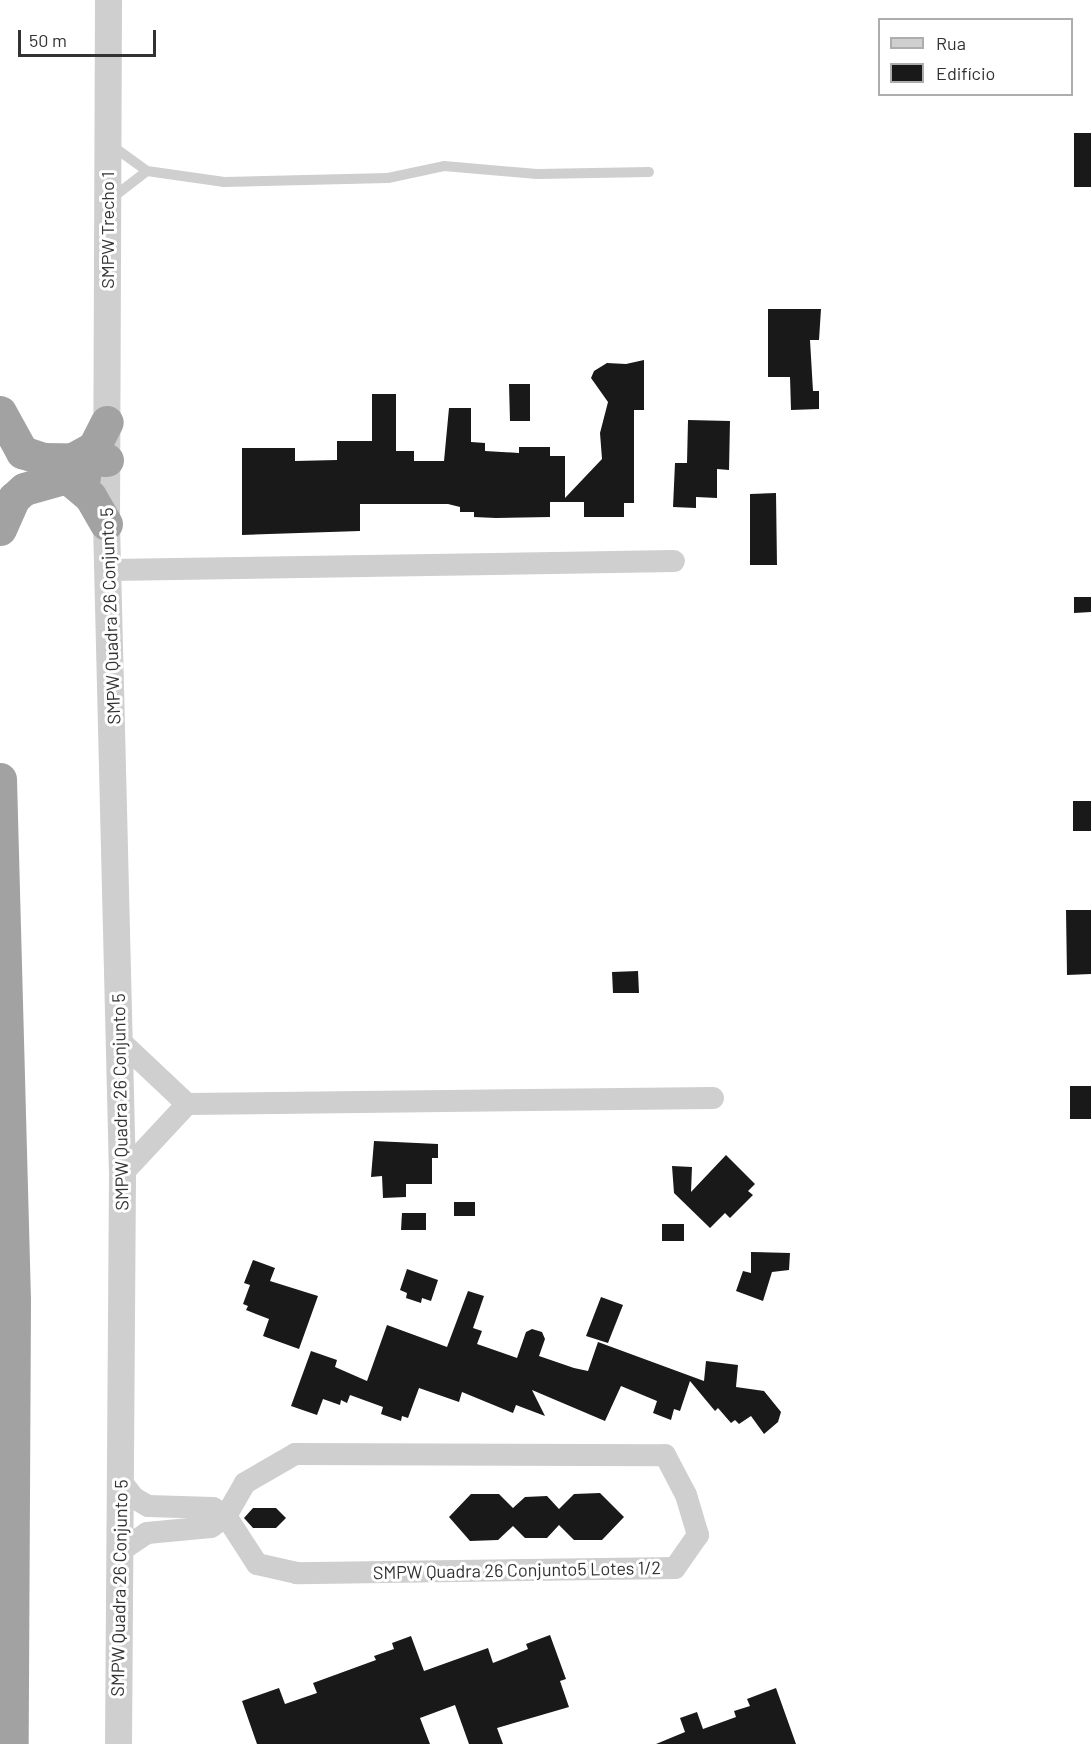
<!DOCTYPE html>
<meta charset="utf-8">
<style>
body{margin:0}
#map{position:relative;width:1091px;height:1744px;overflow:hidden;background:#fff;font-family:Barlow,sans-serif}
div>[style]{position:absolute}
.building>*{inset:0;background:#191919}
.service>*{height:10px;margin:-5px;padding:0 5px;transform-origin:5px;border-radius:5px;background:#cfcfcf}
.minor>*{height:22px;margin:-11px;padding:0 11px;transform-origin:11px;border-radius:11px;background:#cfcfcf}
.tertiary>*{height:27px;margin:-13.5px;padding:0 13.5px;transform-origin:13.5px;border-radius:13.5px;background:#cfcfcf}
.trunk>*{height:33px;margin:-16.5px;padding:0 16.5px;transform-origin:16.5px;border-radius:16.5px;background:#a2a2a2}
span{translate:-50% -50%;white-space:nowrap;text-align:center;line-height:1.15;-webkit-text-stroke:6px #fff;paint-order:stroke}
.street-label{font-size:18px;color:#323232}
.legend{position:absolute;left:878px;top:18px;width:195px;height:78px;box-sizing:border-box;background:#fff;border:2px solid #adadad;margin:0;padding:8px 10px;list-style:none;font-size:18px;color:#323232}
.legend li{display:flex;align-items:center;gap:12px;height:30px}
.legend b{width:30px;border:2px solid #adadad}
.scale{position:absolute;left:18px;top:30px;width:138px;height:27px;box-sizing:border-box;border:3px solid #323232;border-top:0;padding-left:8px;font-size:18px;line-height:21px;white-space:nowrap;color:#323232;-webkit-text-stroke:4px #fff;paint-order:stroke}
</style>
<div id="map">
<div class="building">
<div style="clip-path:polygon(1074px 133px,1091px 133px,1091px 187px,1074px 187px)"></div>
<div style="clip-path:polygon(768px 309px,821px 309px,819px 340px,810px 340px,813px 391px,819px 391px,819px 409px,791px 410px,790px 377px,768px 377px)"></div>
<div style="clip-path:polygon(644px 360px,644px 410px,634px 410px,634px 503px,624px 503px,624px 517px,584px 517px,584px 502px,550px 502px,550px 517px,496px 518px,474px 517px,474px 512px,460px 512px,460px 507px,448px 504px,360px 504px,360px 531px,242px 535px,242px 448px,295px 448px,295px 461px,337px 460px,337px 441px,372px 441px,372px 394px,396px 394px,396px 451px,414px 451px,414px 461px,444px 461px,449px 408px,471px 408px,471px 442px,485px 443px,485px 451px,519px 453px,519px 447px,550px 447px,550px 456px,565px 456px,565px 498px,602px 459px,600px 433px,608px 402px,591px 378px,594px 371px,607px 363px,626px 364px)"></div>
<div style="clip-path:polygon(509px 384px,530px 384px,530px 421px,510px 421px)"></div>
<div style="clip-path:polygon(688px 420px,730px 421px,729px 470px,717px 469px,717px 498px,696px 497px,696px 508px,673px 507px,675px 463px,687px 463px)"></div>
<div style="clip-path:polygon(776px 493px,777px 565px,750px 565px,750px 494px)"></div>
<div style="clip-path:polygon(1074px 597px,1091px 597px,1091px 612px,1074px 613px)"></div>
<div style="clip-path:polygon(1073px 801px,1091px 801px,1091px 831px,1073px 831px)"></div>
<div style="clip-path:polygon(1066px 910px,1091px 910px,1091px 974px,1067px 975px)"></div>
<div style="clip-path:polygon(638px 971px,639px 993px,613px 993px,612px 972px)"></div>
<div style="clip-path:polygon(1070px 1086px,1091px 1086px,1091px 1119px,1070px 1119px)"></div>
<div style="clip-path:polygon(374px 1141px,438px 1144px,438px 1158px,432px 1158px,432px 1184px,406px 1184px,406px 1197px,383px 1198px,382px 1176px,371px 1177px)"></div>
<div style="clip-path:polygon(726px 1155px,755px 1184px,748px 1191px,753px 1195px,730px 1218px,725px 1213px,710px 1228px,674px 1193px,672px 1166px,692px 1167px,691px 1192px)"></div>
<div style="clip-path:polygon(454px 1202px,475px 1202px,475px 1216px,454px 1216px)"></div>
<div style="clip-path:polygon(402px 1213px,426px 1213px,426px 1230px,401px 1230px)"></div>
<div style="clip-path:polygon(662px 1224px,684px 1224px,684px 1241px,662px 1241px)"></div>
<div style="clip-path:polygon(751px 1252px,790px 1253px,789px 1270px,772px 1272px,763px 1301px,736px 1291px,743px 1271px,751px 1273px)"></div>
<div style="clip-path:polygon(253px 1260px,275px 1268px,270px 1281px,318px 1296px,299px 1349px,263px 1336px,269px 1319px,246px 1310px,248px 1306px,243px 1304px,250px 1285px,244px 1283px)"></div>
<div style="clip-path:polygon(407px 1269px,438px 1280px,431px 1301px,422px 1298px,421px 1303px,406px 1298px,407px 1293px,400px 1290px)"></div>
<div style="clip-path:polygon(468px 1291px,484px 1296px,473px 1328px,482px 1331px,477px 1344px,517px 1358px,526px 1332px,532px 1329px,542px 1332px,545px 1339px,539px 1356px,574px 1368px,588px 1371px,598px 1342px,704px 1381px,706px 1361px,738px 1365px,736px 1387px,764px 1391px,781px 1412px,778px 1422px,764px 1434px,751px 1416px,739px 1424px,735px 1420px,731px 1423px,718px 1408px,715px 1411px,690px 1381px,680px 1411px,674px 1409px,671px 1420px,653px 1413px,657px 1401px,621px 1386px,605px 1421px,532px 1390px,545px 1416px,516px 1405px,513px 1413px,462px 1392px,459px 1402px,419px 1388px,408px 1418px,402px 1416px,401px 1421px,381px 1414px,383px 1407px,350px 1395px,347px 1403px,341px 1400px,340px 1405px,323px 1399px,317px 1415px,291px 1406px,311px 1351px,337px 1360px,335px 1367px,367px 1381px,387px 1325px,447px 1347px)"></div>
<div style="clip-path:polygon(601px 1297px,623px 1305px,608px 1343px,586px 1336px)"></div>
<div style="clip-path:polygon(600px 1493px,624px 1517px,602px 1540px,574px 1540px,559px 1525px,547px 1538px,525px 1538px,513px 1526px,498px 1540px,470px 1541px,449px 1517px,471px 1494px,499px 1494px,513px 1508px,525px 1497px,547px 1496px,559px 1509px,574px 1494px)"></div>
<div style="clip-path:polygon(253px 1508px,276px 1508px,286px 1518px,276px 1528px,253px 1528px,244px 1518px)"></div>
<div style="clip-path:polygon(550px 1635px,566px 1679px,560px 1681px,569px 1707px,497px 1728px,503px 1744px,469px 1744px,455px 1705px,420px 1718px,430px 1744px,257px 1744px,242px 1701px,279px 1688px,285px 1704px,317px 1693px,313px 1683px,376px 1660px,374px 1656px,394px 1649px,392px 1643px,411px 1636px,424px 1671px,488px 1648px,493px 1663px,528px 1649px,526px 1644px)"></div>
<div style="clip-path:polygon(776px 1688px,796px 1744px,656px 1744px,685px 1732px,680px 1718px,697px 1712px,703px 1729px,736px 1717px,734px 1711px,750px 1706px,747px 1699px)"></div>
</div>
<div class="service">
<div style="left:111px;top:145px;width:44px;rotate:35.8deg"></div>
<div style="left:147px;top:171px;width:78px;rotate:8.1deg"></div>
<div style="left:224px;top:182px;width:164px;rotate:-1.4deg"></div>
<div style="left:388px;top:178px;width:57px;rotate:-12.1deg"></div>
<div style="left:444px;top:166px;width:93px;rotate:4.9deg"></div>
<div style="left:537px;top:174px;width:112px;rotate:-1deg"></div>
<div style="left:112px;top:198px;width:44px;rotate:-37.6deg"></div>
</div>
<div class="minor">
<div style="left:110px;top:570px;width:564px;rotate:-0.91deg"></div>
<div style="left:119px;top:1040px;width:93px;rotate:43.3deg"></div>
<div style="left:187px;top:1104px;width:526px;rotate:-0.65deg"></div>
<div style="left:122px;top:1174px;width:96px;rotate:-47.1deg"></div>
<div style="left:119px;top:1552px;width:34px;rotate:-34deg"></div>
<div style="left:147px;top:1533px;width:64px;rotate:-5.4deg"></div>
<div style="left:211px;top:1527px;width:19px;rotate:-36deg"></div>
<div style="left:226px;top:1516px;width:38px;rotate:-60deg"></div>
<div style="left:245px;top:1483px;width:58px;rotate:-30.1deg"></div>
<div style="left:295px;top:1454px;width:370px;rotate:0.2deg"></div>
<div style="left:665px;top:1455px;width:45px;rotate:62.3deg"></div>
<div style="left:686px;top:1495px;width:42px;rotate:73.3deg"></div>
<div style="left:698px;top:1535px;width:40px;rotate:124.9deg"></div>
<div style="left:675px;top:1568px;width:378px;rotate:179.2deg"></div>
<div style="left:297px;top:1573px;width:41px;rotate:-167.3deg"></div>
<div style="left:257px;top:1564px;width:57px;rotate:-122.9deg"></div>
<div style="left:226px;top:1516px;width:15px;rotate:-148deg"></div>
<div style="left:213px;top:1508px;width:65px;rotate:-178.2deg"></div>
<div style="left:148px;top:1506px;width:16px;rotate:-150deg"></div>
<div style="left:134px;top:1498px;width:23px;rotate:-128deg"></div>
</div>
<div class="tertiary">
<div style="left:108px;top:0;width:524px;rotate:90.22deg"></div>
<div style="left:106px;top:524px;width:650px;rotate:88.59deg"></div>
<div style="left:122px;top:1174px;width:570px;rotate:90.4deg"></div>
</div>
<div class="trunk">
<div style="left:0;top:412px;width:46px;rotate:61.2deg"></div>
<div style="left:22px;top:452px;width:23px;rotate:18deg"></div>
<div style="left:44px;top:459px;width:63px;rotate:0.9deg"></div>
<div style="left:71px;top:460px;width:26px;rotate:-29deg"></div>
<div style="left:94px;top:447px;width:28px;rotate:-63deg"></div>
<div style="left:67px;top:477px;width:30px;rotate:40deg"></div>
<div style="left:90px;top:496px;width:32px;rotate:60deg"></div>
<div style="left:0;top:529px;width:34px;rotate:-66deg"></div>
<div style="left:14px;top:498px;width:13px;rotate:-42deg"></div>
<div style="left:24px;top:489px;width:45px;rotate:-15.6deg"></div>
<div style="left:67px;top:477px;width:17px"></div>
<div style="left:0;top:779px;width:522px;rotate:88.46deg"></div>
<div style="left:14px;top:1301px;width:443px;rotate:90.3deg"></div>
</div>
<div class="street-label">
<span style="left:107px;top:230px;rotate:-90deg">SMPW Trecho 1</span>
<span style="left:110px;top:616px;rotate:-92deg">SMPW Quadra 26 Conjunto 5</span>
<span style="left:120px;top:1102px;rotate:-91deg">SMPW Quadra 26 Conjunto 5</span>
<span style="left:517px;top:1570px;rotate:-1deg">SMPW Quadra 26 Conjunto5 Lotes 1/2</span>
<span style="left:119px;top:1588px;rotate:-89deg">SMPW Quadra 26 Conjunto 5</span>
</div>
<ul class="legend">
<li><b style="height:8px;background:#cfcfcf"></b>Rua</li>
<li><b style="height:16px;background:#191919"></b>Edifício</li>
</ul>
<div class="scale">50 m</div>
</div>
